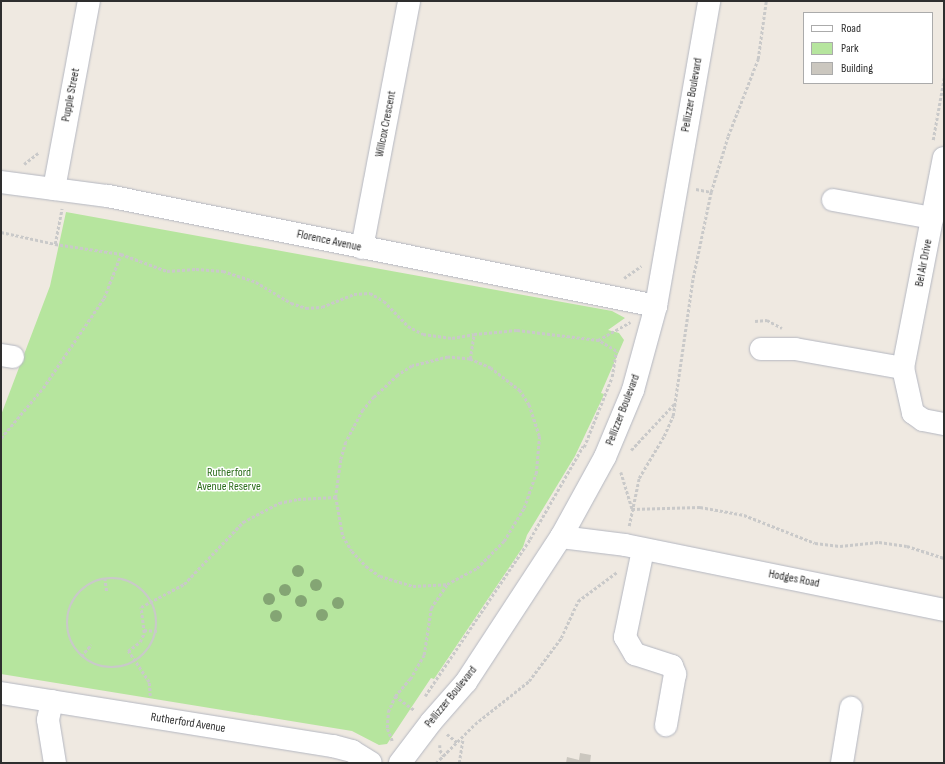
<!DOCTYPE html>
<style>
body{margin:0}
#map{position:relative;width:945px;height:764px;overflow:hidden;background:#efe9e1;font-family:"Sofia Sans Condensed",sans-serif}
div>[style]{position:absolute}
.green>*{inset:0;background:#b6e59e}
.building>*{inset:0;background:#cbc7bf}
.path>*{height:2.5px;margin-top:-1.25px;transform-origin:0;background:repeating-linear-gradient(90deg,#c9c9c9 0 3px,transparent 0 5px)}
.path>.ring{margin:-1.25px;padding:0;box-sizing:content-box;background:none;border:2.5px solid #c9c9c9;border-radius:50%}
.roads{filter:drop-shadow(0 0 1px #b4b7c1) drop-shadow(0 0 1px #b4b7c1)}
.minor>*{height:22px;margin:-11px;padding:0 11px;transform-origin:11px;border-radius:11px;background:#fff}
.trees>*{width:12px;height:12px;margin:-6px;border-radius:50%;background:#84a574}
span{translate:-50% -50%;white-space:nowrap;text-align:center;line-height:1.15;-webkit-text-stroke:3px #fff;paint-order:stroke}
.street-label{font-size:12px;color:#2e2e2e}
.park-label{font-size:12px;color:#2c6e1b}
.frame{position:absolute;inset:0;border:2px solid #2e2e2e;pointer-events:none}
.legend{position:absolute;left:803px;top:12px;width:130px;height:72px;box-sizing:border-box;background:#fff;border:1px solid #ababab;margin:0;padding:5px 7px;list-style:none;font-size:12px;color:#2e2e2e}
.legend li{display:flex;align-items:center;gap:8px;height:20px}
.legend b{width:20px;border:1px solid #ababab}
</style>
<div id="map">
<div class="green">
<div style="clip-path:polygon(66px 212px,612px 311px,625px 318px,608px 330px,619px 333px,624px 340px,601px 393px,604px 394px,602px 399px,575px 456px,527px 535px,523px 547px,434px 679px,431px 678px,387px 744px,379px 745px,352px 731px,1px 674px,1px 415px,50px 286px)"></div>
</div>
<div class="building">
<div style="clip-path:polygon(580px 753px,591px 755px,590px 763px,566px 763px,567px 757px,579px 760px)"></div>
</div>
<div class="path">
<div style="left:933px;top:140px;width:63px;rotate:-79.9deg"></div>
<div style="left:24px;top:164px;width:18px;rotate:-38deg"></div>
<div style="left:696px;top:189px;width:15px;rotate:11deg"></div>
<div style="left:1px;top:232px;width:55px;rotate:12.5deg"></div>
<div style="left:55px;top:244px;width:67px;rotate:8.6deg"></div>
<div style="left:121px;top:254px;width:49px;rotate:20.3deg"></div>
<div style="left:167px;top:271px;width:29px;rotate:-4deg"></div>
<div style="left:196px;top:269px;width:27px;rotate:4deg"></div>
<div style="left:223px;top:271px;width:35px;rotate:18deg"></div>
<div style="left:256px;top:282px;width:41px;rotate:31deg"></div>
<div style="left:291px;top:303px;width:16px;rotate:18deg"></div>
<div style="left:306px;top:308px;width:16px;rotate:-4deg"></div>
<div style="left:322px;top:307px;width:35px;rotate:-22deg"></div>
<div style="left:354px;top:294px;width:16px;rotate:-4deg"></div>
<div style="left:370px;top:293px;width:16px;rotate:30deg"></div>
<div style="left:384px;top:301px;width:35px;rotate:46deg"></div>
<div style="left:408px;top:326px;width:17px;rotate:28deg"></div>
<div style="left:423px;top:334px;width:29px;rotate:8deg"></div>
<div style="left:452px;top:338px;width:22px;rotate:-10deg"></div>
<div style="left:55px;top:244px;width:36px;rotate:-79deg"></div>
<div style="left:624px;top:278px;width:21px;rotate:-35deg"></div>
<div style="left:755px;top:321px;width:12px;rotate:-5deg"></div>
<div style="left:767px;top:320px;width:17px;rotate:28deg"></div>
<div style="left:470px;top:359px;width:25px;rotate:-81deg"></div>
<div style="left:474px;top:334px;width:43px;rotate:-5.3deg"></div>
<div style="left:517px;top:330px;width:82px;rotate:7deg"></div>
<div style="left:598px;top:340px;width:37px;rotate:-29deg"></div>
<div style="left:1px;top:438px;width:65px;rotate:-50deg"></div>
<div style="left:43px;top:388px;width:109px;rotate:-55.9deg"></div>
<div style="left:104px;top:298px;width:47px;rotate:-68.9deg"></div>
<div style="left:584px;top:447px;width:75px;rotate:-68.2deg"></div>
<div style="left:612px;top:377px;width:26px;rotate:-81deg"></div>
<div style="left:616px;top:351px;width:21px;rotate:-149deg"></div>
<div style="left:631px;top:450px;width:63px;rotate:-46.9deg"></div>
<div style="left:621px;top:472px;width:39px;rotate:73deg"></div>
<div style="left:632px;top:509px;width:68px;rotate:-1.7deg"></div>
<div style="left:700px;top:507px;width:45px;rotate:10.3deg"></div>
<div style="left:744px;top:515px;width:76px;rotate:21.5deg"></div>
<div style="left:815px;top:543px;width:25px;rotate:7deg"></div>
<div style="left:840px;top:546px;width:39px;rotate:-6deg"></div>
<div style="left:879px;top:542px;width:28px;rotate:8deg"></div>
<div style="left:907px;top:546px;width:39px;rotate:18deg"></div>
<div style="left:629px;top:526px;width:49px;rotate:-78.2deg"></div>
<div style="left:639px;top:478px;width:49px;rotate:-59.2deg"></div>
<div style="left:664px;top:436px;width:22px;rotate:-66deg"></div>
<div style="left:673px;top:416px;width:139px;rotate:-81.8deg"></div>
<div style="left:693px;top:278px;width:88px;rotate:-78.2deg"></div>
<div style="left:711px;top:192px;width:59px;rotate:-73.1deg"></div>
<div style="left:728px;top:136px;width:83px;rotate:-68.7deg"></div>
<div style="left:758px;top:59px;width:59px;rotate:-82.1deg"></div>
<div class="ring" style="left:67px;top:578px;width:87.5px;height:87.5px"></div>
<div style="left:105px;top:578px;width:14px;rotate:82deg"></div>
<div style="left:144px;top:630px;width:13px;rotate:4deg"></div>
<div style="left:81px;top:656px;width:15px;rotate:-48deg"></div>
<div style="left:150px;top:696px;width:14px;rotate:-94deg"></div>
<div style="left:149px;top:682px;width:37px;rotate:-124deg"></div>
<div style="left:128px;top:651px;width:15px;rotate:-37deg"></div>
<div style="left:140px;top:642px;width:10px;rotate:-66deg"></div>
<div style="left:144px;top:633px;width:26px;rotate:-97deg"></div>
<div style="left:141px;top:607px;width:49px;rotate:-28.1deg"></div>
<div style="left:184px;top:584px;width:86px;rotate:-46.4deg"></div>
<div style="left:243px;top:522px;width:41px;rotate:-27.8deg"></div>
<div style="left:279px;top:503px;width:19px;rotate:-12deg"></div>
<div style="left:298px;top:499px;width:38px;rotate:-3deg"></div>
<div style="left:395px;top:696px;width:24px;rotate:36deg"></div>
<div style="left:425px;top:696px;width:189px;rotate:-56.2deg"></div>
<div style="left:530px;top:539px;width:107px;rotate:-60.3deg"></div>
<div style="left:447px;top:734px;width:14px;rotate:39deg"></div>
<div style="left:392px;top:741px;width:14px;rotate:-111deg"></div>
<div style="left:387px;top:728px;width:16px;rotate:-86deg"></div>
<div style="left:388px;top:712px;width:17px;rotate:-66deg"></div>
<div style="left:395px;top:696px;width:23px;rotate:-49deg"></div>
<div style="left:410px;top:679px;width:28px;rotate:-60deg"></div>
<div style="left:424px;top:655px;width:48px;rotate:-81.5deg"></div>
<div style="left:431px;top:608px;width:29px;rotate:-56deg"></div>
<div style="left:447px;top:584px;width:34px;rotate:-28deg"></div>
<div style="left:477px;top:568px;width:38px;rotate:-45deg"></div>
<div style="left:504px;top:541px;width:39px;rotate:-59deg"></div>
<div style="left:524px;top:508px;width:36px;rotate:-71deg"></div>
<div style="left:536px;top:474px;width:38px;rotate:-85deg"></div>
<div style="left:539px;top:436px;width:33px;rotate:-108deg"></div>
<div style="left:529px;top:405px;width:17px;rotate:-123deg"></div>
<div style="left:520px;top:391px;width:37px;rotate:-142deg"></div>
<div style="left:491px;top:368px;width:23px;rotate:-157deg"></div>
<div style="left:470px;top:359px;width:22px;rotate:-175deg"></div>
<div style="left:448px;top:357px;width:37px;rotate:166deg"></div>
<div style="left:412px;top:366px;width:17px;rotate:147deg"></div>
<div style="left:398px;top:375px;width:33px;rotate:137deg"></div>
<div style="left:374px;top:397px;width:17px;rotate:130deg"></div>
<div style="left:363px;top:410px;width:36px;rotate:118deg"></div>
<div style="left:346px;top:442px;width:19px;rotate:106deg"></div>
<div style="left:341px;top:460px;width:37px;rotate:98deg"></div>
<div style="left:336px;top:497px;width:40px;rotate:80deg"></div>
<div style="left:343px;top:536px;width:17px;rotate:59deg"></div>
<div style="left:352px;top:551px;width:21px;rotate:47deg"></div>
<div style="left:366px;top:566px;width:17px;rotate:36deg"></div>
<div style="left:380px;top:576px;width:34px;rotate:17deg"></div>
<div style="left:413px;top:586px;width:34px;rotate:-3deg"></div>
<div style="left:440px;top:745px;width:5px;rotate:90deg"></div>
<div style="left:440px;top:750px;width:7px;rotate:56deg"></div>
<div style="left:436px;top:763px;width:55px;rotate:-45deg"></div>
<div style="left:475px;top:724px;width:69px;rotate:-38.5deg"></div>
<div style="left:529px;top:681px;width:54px;rotate:-53.3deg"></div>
<div style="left:561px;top:638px;width:41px;rotate:-65.3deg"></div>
<div style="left:578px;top:601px;width:49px;rotate:-36.6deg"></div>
<div style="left:459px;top:763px;width:24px;rotate:-81deg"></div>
</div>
<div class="roads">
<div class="minor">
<div style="left:1px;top:182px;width:108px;rotate:7.5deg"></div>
<div style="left:108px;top:196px;width:559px;rotate:11.35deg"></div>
<div style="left:54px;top:189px;width:191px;rotate:-79.5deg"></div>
<div style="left:833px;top:200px;width:101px;rotate:10.3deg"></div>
<div style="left:362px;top:248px;width:251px;rotate:-79.2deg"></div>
<div style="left:761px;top:349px;width:34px"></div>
<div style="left:795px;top:349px;width:110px;rotate:10deg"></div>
<div style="left:903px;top:368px;width:214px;rotate:-79deg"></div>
<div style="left:1px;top:355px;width:12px;rotate:9deg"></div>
<div style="left:903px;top:368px;width:46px;rotate:77.5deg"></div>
<div style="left:913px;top:413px;width:12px;rotate:35deg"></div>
<div style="left:923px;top:420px;width:21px;rotate:11deg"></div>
<div style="left:561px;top:537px;width:64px;rotate:7.1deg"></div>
<div style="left:625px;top:545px;width:326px;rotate:11.5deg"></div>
<div style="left:643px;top:550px;width:89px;rotate:101.7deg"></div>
<div style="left:625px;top:637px;width:20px;rotate:60deg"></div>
<div style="left:635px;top:654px;width:39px;rotate:18deg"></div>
<div style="left:672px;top:666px;width:9px;rotate:69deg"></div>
<div style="left:675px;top:674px;width:52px;rotate:100deg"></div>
<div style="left:1px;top:693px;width:336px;rotate:9.1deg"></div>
<div style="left:333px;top:746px;width:20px;rotate:15deg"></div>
<div style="left:352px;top:751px;width:22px;rotate:32deg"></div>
<div style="left:52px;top:701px;width:19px;rotate:102deg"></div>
<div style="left:48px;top:720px;width:44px;rotate:80.8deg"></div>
<div style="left:400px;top:763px;width:51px;rotate:-52.9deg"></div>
<div style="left:431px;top:722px;width:53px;rotate:-48.8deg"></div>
<div style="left:466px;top:682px;width:173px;rotate:-56.8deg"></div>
<div style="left:561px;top:537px;width:91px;rotate:-61.2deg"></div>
<div style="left:605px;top:457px;width:73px;rotate:-67.3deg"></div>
<div style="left:633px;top:390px;width:87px;rotate:-74.7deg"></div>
<div style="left:656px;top:306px;width:310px;rotate:-80.1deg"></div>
<div style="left:842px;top:763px;width:56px;rotate:-80.7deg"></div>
</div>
</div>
<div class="trees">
<div style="left:298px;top:571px"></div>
<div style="left:316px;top:585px"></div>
<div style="left:285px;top:590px"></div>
<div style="left:269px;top:599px"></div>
<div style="left:301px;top:601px"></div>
<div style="left:338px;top:603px"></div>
<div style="left:322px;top:615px"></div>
<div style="left:276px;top:616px"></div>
</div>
<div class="street-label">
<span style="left:71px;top:95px;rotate:-79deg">Pupple Street</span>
<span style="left:692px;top:95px;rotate:-80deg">Pellizzer Boulevard</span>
<span style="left:386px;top:124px;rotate:-79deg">Willcox Crescent</span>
<span style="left:329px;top:241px;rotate:12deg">Florence Avenue</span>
<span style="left:924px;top:263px;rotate:-79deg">Bel Air Drive</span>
<span style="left:623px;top:410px;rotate:-69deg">Pellizzer Boulevard</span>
<span style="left:794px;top:579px;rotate:11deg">Hodges Road</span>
<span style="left:451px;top:697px;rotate:-51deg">Pellizzer Boulevard</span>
<span style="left:188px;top:723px;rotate:9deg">Rutherford Avenue</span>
</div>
<div class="park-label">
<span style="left:229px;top:480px">Rutherford<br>Avenue Reserve</span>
</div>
<div class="frame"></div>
<ul class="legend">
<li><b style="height:5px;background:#fff"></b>Road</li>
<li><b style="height:11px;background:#b6e59e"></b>Park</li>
<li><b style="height:11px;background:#cbc7bf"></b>Building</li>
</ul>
</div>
